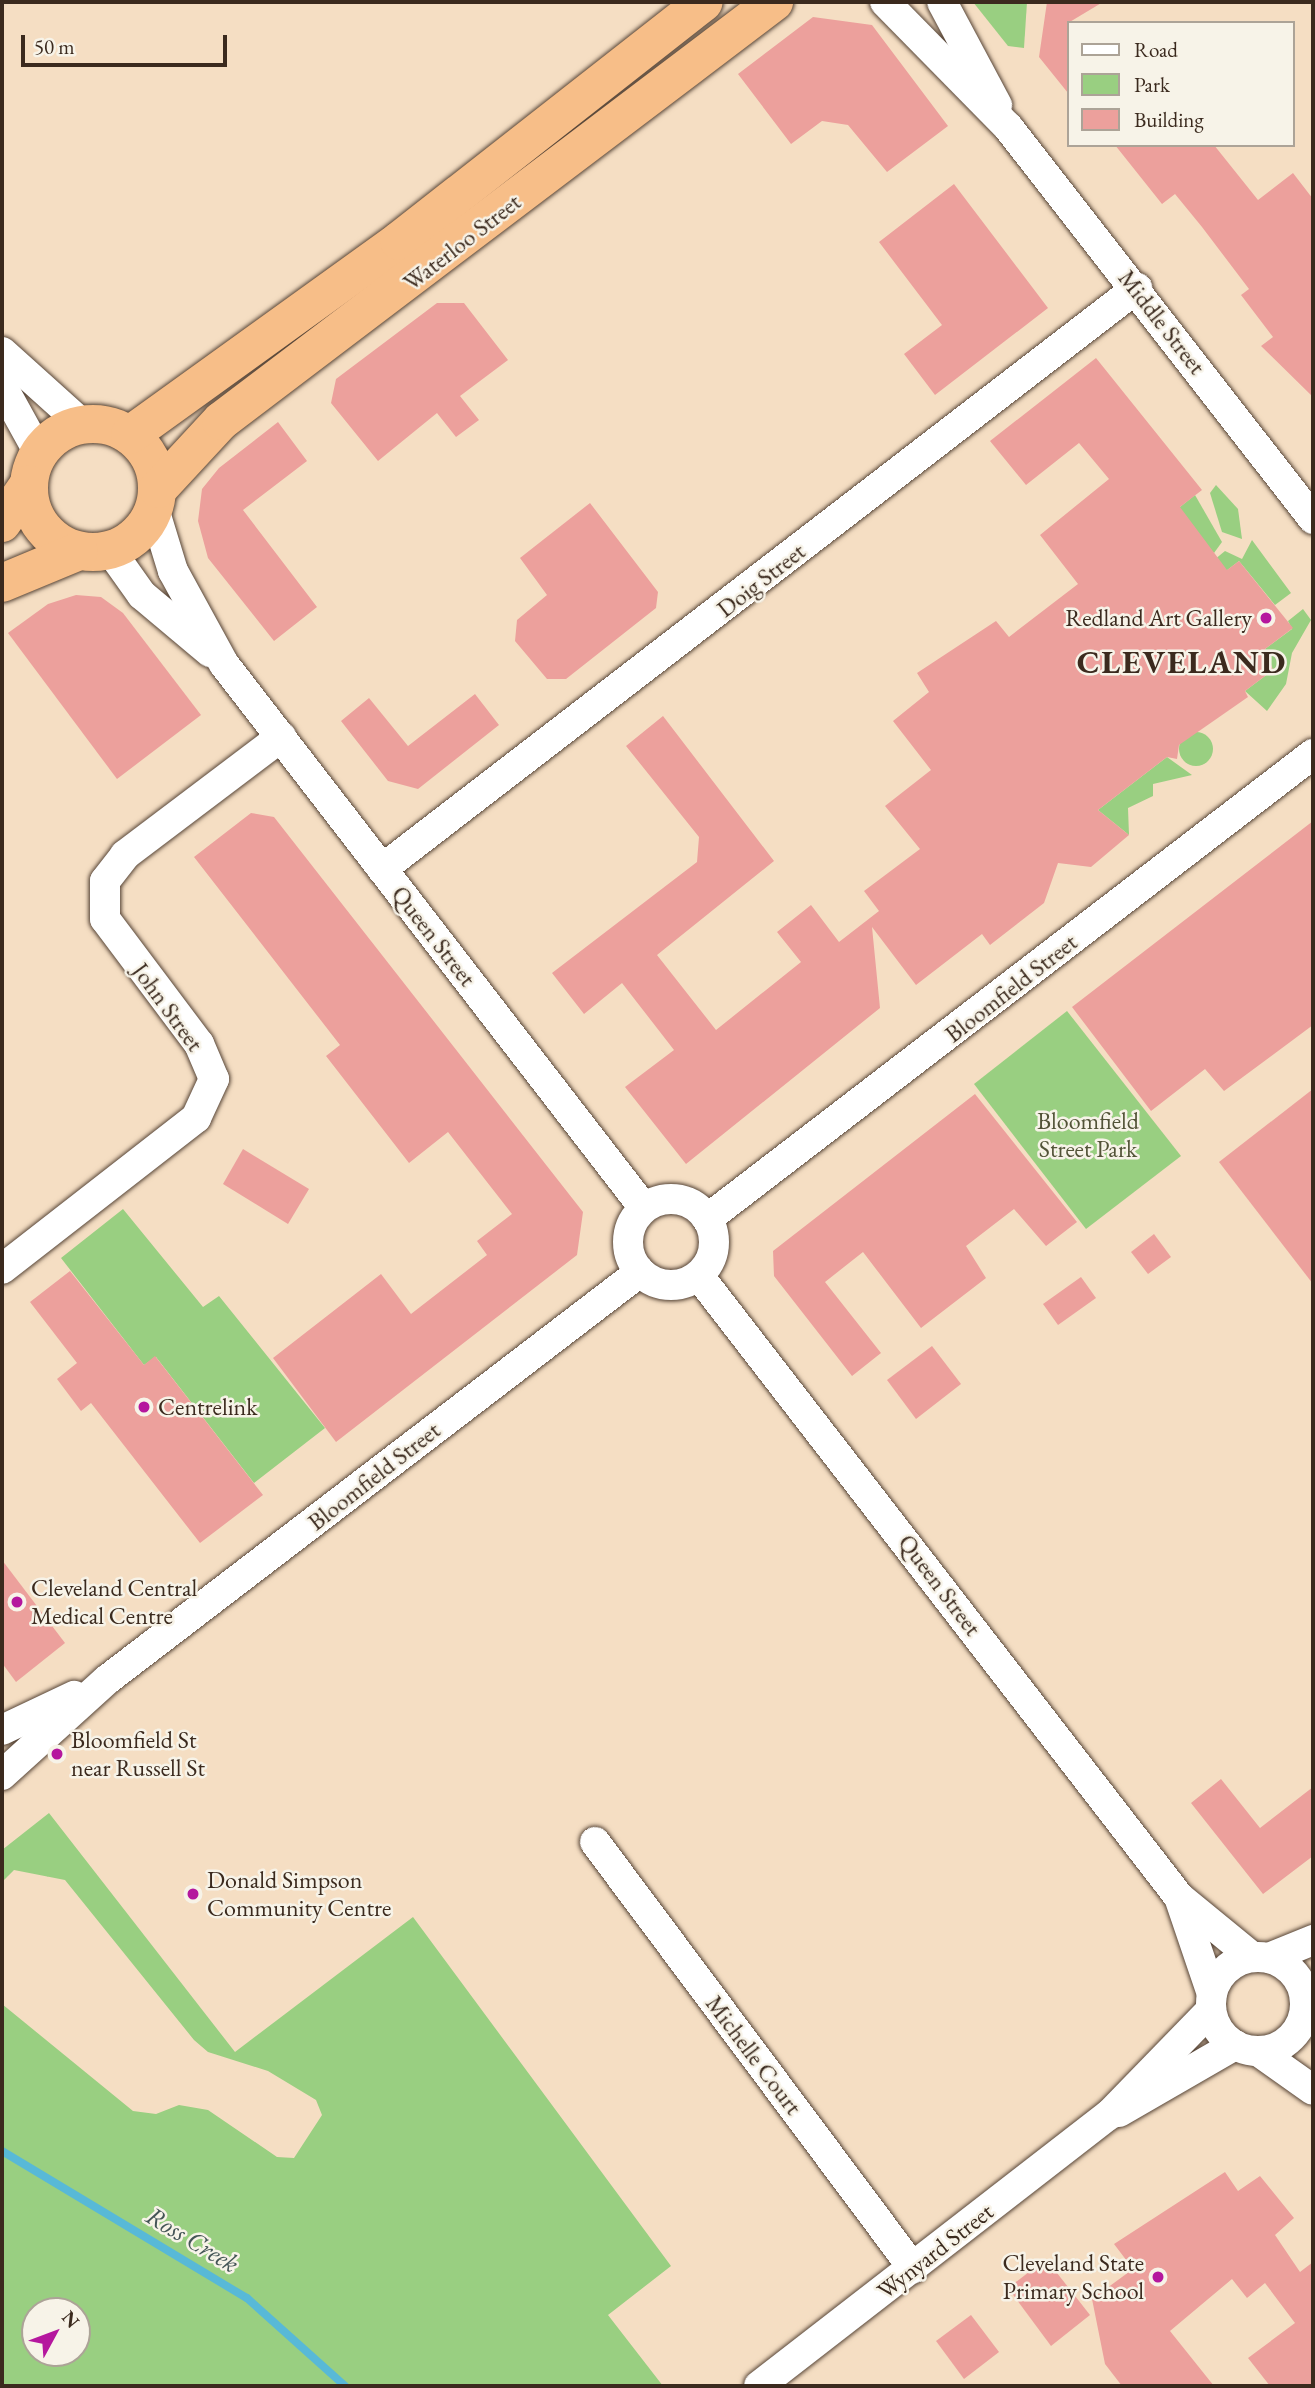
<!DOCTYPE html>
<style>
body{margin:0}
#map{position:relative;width:1315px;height:2388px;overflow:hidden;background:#f5dec3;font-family:"EB Garamond",serif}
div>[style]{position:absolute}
.green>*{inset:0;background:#99cf81}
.round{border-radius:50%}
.stream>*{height:8px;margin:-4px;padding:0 4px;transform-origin:4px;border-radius:4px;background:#58b9d7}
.building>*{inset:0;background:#eca09c}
.roads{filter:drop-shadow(0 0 2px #574537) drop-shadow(0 0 2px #574537)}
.minor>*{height:30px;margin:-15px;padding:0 15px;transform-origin:15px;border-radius:15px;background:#fff}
.minor>.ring{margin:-15px;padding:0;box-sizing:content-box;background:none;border:30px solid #fff;border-radius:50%}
.trunk>*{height:38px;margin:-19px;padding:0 19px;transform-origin:19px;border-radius:19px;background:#f7be88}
.trunk>.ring{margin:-19px;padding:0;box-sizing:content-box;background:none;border:38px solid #f7be88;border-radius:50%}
.dots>*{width:19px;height:19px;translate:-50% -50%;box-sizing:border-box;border:4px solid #f7f3e8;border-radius:50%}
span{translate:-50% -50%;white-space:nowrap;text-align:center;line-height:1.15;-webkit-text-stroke:5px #f7f3e8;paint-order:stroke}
.street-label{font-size:24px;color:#3b2a1e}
.poi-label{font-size:24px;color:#3b2a1e}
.right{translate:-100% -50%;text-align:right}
.left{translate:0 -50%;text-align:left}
.park-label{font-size:24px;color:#525337}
.water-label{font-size:26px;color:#445556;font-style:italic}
.district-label{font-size:32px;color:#3b2a1e;font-weight:700;letter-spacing:2px}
.frame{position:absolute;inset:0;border:4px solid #3b2a1e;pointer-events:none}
.legend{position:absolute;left:1067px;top:21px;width:228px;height:126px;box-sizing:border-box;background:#f7f3e8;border:2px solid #aca397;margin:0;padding:9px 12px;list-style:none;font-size:21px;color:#3b2a1e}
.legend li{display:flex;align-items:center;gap:14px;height:35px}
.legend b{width:35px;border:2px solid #aca397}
.north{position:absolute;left:21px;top:2297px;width:70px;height:70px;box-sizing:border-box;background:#f7f3e8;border:2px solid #aca397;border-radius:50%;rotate:49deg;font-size:19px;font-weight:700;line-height:28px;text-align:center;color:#3b2a1e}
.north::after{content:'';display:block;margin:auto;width:24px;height:32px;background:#b5179e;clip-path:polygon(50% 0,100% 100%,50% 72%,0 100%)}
.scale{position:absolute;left:21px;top:35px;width:206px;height:32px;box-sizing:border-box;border:4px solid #3b2a1e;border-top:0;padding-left:9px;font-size:21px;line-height:24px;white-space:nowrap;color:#3b2a1e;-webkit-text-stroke:5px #f7f3e8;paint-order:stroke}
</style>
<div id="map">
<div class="green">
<div style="clip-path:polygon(973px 2px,1027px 2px,1024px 48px,1008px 46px)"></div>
<div style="clip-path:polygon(1216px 485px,1238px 509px,1242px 539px,1222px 532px,1210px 493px)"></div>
<div style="clip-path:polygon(1195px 495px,1222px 542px,1214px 553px,1175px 511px)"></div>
<div style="clip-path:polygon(1252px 540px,1291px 593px,1275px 605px,1239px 561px,1213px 581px,1203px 569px,1225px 551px,1242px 559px)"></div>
<div style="clip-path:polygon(1303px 609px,1311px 620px,1292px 653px,1286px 684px,1267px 711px,1245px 691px,1273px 670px,1265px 649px,1292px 629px,1288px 621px)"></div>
<div class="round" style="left:1179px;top:732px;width:34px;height:34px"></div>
<div style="clip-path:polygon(1167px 757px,1192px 775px,1153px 784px,1153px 796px,1128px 808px,1129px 835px,1098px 810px)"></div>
<div style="clip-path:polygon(1067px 1011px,1181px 1156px,1086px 1229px,974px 1084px)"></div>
<div style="clip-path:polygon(123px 1209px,203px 1307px,219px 1296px,325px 1428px,254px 1483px,156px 1357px,144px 1365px,61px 1258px)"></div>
<div style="clip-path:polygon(evenodd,49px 1813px,235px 2052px,413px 1917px,671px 2266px,608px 2315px,663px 2386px,2px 2386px,2px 2004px,133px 2111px,156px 2114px,179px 2105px,208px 2110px,277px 2157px,294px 2158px,322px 2115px,316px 2100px,268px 2071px,208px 2052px,194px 2040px,65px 1880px,14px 1870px,2px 1882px,2px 1850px,49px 1813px,35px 2311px,77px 2311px,77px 2353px,35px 2353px,35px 2311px)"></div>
</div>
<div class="stream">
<div style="left:2px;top:2151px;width:286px;rotate:31deg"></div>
<div style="left:247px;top:2298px;width:132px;rotate:41.9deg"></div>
</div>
<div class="building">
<div style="clip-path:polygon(1047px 2px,1103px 2px,1068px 23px,1068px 93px,1039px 57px)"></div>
<div style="clip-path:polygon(813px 17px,872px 25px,948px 126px,887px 172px,848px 125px,822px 121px,791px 144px,738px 74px)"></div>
<div style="clip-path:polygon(1115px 145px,1214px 145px,1258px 200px,1293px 173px,1313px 199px,1313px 397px,1261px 346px,1273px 337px,1241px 295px,1249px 289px,1202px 227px,1175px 194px,1162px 204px)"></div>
<div style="clip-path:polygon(954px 184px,1048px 308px,935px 395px,904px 354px,942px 325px,879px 242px)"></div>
<div style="clip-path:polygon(437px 303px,464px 303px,508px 360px,460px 396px,479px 420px,456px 437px,437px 413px,378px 461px,331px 403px,336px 379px)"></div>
<div style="clip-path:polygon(1096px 358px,1202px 490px,1180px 507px,1227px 570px,1239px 561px,1293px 628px,1265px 649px,1273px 670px,1245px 691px,1248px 697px,1179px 745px,1177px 759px,1167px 757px,1098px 810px,1129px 835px,1091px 867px,1058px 863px,1044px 903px,990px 945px,982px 934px,916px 985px,872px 927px,880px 1008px,686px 1164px,625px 1087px,674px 1050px,622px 983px,584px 1014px,552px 973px,697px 862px,699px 837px,626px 746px,663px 716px,774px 861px,657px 955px,716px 1030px,801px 962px,777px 932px,811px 905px,839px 942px,879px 911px,864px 891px,920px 849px,885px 806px,931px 770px,893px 721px,929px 692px,917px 673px,996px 621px,1009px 637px,1078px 584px,1040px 535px,1109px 479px,1079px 443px,1026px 485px,990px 441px)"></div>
<div style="clip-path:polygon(278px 422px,307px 461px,243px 510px,317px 607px,274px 641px,208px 558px,198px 521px,202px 489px,219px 468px)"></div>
<div style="clip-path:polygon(590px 503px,658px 592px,656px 608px,566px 679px,547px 679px,515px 641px,517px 620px,547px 595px,520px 558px)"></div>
<div style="clip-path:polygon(76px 595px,101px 597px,123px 613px,201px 715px,117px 779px,8px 633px,48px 604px)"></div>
<div style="clip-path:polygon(475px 694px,499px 725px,418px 789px,388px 781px,341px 721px,369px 698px,408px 746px)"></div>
<div style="clip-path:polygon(251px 813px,274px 817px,583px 1212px,577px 1255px,336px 1442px,273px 1358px,381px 1274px,411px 1314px,487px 1255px,477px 1241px,512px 1214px,448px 1132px,409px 1163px,326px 1056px,340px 1045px,194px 857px)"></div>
<div style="clip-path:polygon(1313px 821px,1313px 1025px,1224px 1091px,1205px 1069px,1151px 1111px,1072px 1007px)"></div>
<div style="clip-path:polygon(1313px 1089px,1313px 1284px,1219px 1162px)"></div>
<div style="clip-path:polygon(975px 1094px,1077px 1222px,1046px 1246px,1014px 1209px,966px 1246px,986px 1278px,921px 1328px,863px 1252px,825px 1282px,881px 1353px,852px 1376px,774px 1276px,773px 1251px)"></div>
<div style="clip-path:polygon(243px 1149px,309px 1189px,288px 1224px,223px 1184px)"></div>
<div style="clip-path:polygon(1154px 1234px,1171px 1257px,1148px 1274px,1131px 1252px)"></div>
<div style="clip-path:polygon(70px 1271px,144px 1365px,155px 1356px,263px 1495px,200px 1543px,91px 1403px,81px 1411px,57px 1379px,77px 1363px,30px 1302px)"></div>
<div style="clip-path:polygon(1081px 1277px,1096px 1298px,1058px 1325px,1043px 1304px)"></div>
<div style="clip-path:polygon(932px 1346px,961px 1384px,916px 1419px,887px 1380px)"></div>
<div style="clip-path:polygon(2px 1560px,65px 1643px,16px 1682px,2px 1663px)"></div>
<div style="clip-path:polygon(1221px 1779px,1260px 1828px,1313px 1787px,1313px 1856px,1263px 1894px,1191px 1803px)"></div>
<div style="clip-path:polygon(1225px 2172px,1238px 2191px,1260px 2176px,1294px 2218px,1275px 2235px,1300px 2272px,1313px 2262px,1313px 2386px,1270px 2386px,1248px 2358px,1295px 2323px,1265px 2283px,1247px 2298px,1232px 2279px,1170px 2331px,1214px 2386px,1122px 2386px,1105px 2364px,1092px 2299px,1133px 2269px,1114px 2244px)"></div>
<div style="clip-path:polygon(1046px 2259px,1090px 2315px,1051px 2346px,1008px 2288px)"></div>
<div style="clip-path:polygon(971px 2315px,999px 2352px,964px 2379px,936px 2341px)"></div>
</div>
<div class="roads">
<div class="minor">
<div style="left:885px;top:2px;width:175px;rotate:45.5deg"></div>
<div style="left:1008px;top:127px;width:497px;rotate:52.1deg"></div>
<div style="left:942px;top:2px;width:117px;rotate:61.9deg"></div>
<div style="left:2px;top:352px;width:108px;rotate:42deg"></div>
<div style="left:2px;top:386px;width:77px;rotate:61.1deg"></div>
<div style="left:154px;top:509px;width:65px;rotate:73deg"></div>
<div style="left:173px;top:571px;width:106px;rotate:61.3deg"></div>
<div style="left:224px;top:664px;width:687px;rotate:52.33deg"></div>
<div style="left:110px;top:550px;width:55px;rotate:54.6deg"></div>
<div style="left:142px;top:595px;width:89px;rotate:40deg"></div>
<div style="left:382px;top:869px;width:953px;rotate:-37.58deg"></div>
<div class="ring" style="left:628px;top:1199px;width:56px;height:56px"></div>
<div style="left:707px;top:1219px;width:764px;rotate:-37.5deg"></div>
<div style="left:2px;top:1269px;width:246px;rotate:-37.9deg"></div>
<div style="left:196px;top:1118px;width:43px;rotate:-65.2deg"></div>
<div style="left:214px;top:1079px;width:38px;rotate:-113deg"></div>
<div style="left:199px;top:1044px;width:156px;rotate:-126.9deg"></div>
<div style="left:105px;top:919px;width:38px;rotate:-90deg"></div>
<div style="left:105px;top:881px;width:33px;rotate:-52deg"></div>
<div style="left:125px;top:855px;width:196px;rotate:-37.1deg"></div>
<div style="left:699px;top:1276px;width:785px;rotate:52.3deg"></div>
<div style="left:1179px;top:1897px;width:94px;rotate:39.4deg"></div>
<div style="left:2px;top:1730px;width:80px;rotate:-25.3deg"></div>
<div style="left:2px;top:1775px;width:143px;rotate:-42.2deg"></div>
<div style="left:108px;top:1679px;width:670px;rotate:-37.42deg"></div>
<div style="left:595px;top:1842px;width:532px;rotate:53.26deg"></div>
<div style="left:1179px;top:1897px;width:102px;rotate:71.2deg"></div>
<div class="ring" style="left:1211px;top:1957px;width:64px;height:64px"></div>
<div style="left:1269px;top:1958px;width:48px;rotate:-22.2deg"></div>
<div style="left:1258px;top:2051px;width:67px;rotate:35.3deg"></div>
<div style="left:1119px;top:2112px;width:134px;rotate:-30deg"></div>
<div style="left:759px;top:2386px;width:443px;rotate:-37.8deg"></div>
<div style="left:1109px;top:2115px;width:146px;rotate:-45.8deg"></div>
</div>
<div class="trunk">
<div class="ring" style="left:29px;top:424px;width:90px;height:90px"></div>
<div style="left:130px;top:435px;width:332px;rotate:-35.8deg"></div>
<div style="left:399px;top:241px;width:387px;rotate:-38.1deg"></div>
<div style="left:158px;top:489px;width:93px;rotate:-47.2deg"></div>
<div style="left:221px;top:421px;width:694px;rotate:-37.15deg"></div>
<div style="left:2px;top:523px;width:47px;rotate:-55.3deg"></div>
<div style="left:2px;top:583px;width:83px;rotate:-22.6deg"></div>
</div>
</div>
<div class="dots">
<div style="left:1266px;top:618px;background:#b5179e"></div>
<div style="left:144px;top:1407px;background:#b5179e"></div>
<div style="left:17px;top:1602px;background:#b5179e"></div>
<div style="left:57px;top:1754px;background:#b5179e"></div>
<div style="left:193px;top:1894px;background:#b5179e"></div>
<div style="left:1158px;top:2277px;background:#b5179e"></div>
</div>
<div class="street-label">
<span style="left:462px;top:242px;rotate:-38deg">Waterloo Street</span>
<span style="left:1162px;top:322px;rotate:52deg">Middle Street</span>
<span style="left:761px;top:580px;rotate:-38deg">Doig Street</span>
<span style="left:434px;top:936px;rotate:52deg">Queen Street</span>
<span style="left:1011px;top:988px;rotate:-38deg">Bloomfield Street</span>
<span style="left:168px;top:1007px;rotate:54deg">John Street</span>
<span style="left:374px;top:1476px;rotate:-38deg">Bloomfield Street</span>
<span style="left:940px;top:1585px;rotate:53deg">Queen Street</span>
<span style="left:754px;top:2055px;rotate:53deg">Michelle Court</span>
<span style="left:935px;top:2251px;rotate:-38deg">Wynyard Street</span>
</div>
<div class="poi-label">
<span class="right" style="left:1252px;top:618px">Redland Art Gallery</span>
<span class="left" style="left:158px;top:1407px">Centrelink</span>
<span class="left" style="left:31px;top:1602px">Cleveland Central<br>Medical Centre</span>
<span class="left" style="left:71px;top:1754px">Bloomfield St<br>near Russell St</span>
<span class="left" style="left:207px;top:1894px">Donald Simpson<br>Community Centre</span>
<span class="right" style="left:1144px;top:2277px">Cleveland State<br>Primary School</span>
</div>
<div class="park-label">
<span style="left:1088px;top:1135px">Bloomfield<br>Street Park</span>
</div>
<div class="water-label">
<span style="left:192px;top:2240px;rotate:31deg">Ross Creek</span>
</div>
<div class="district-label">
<span style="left:1182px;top:662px">CLEVELAND</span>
</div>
<div class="frame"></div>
<ul class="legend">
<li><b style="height:9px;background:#fff"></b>Road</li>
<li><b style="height:19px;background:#99cf81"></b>Park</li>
<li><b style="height:19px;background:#eca09c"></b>Building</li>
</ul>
<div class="north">N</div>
<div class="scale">50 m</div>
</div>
